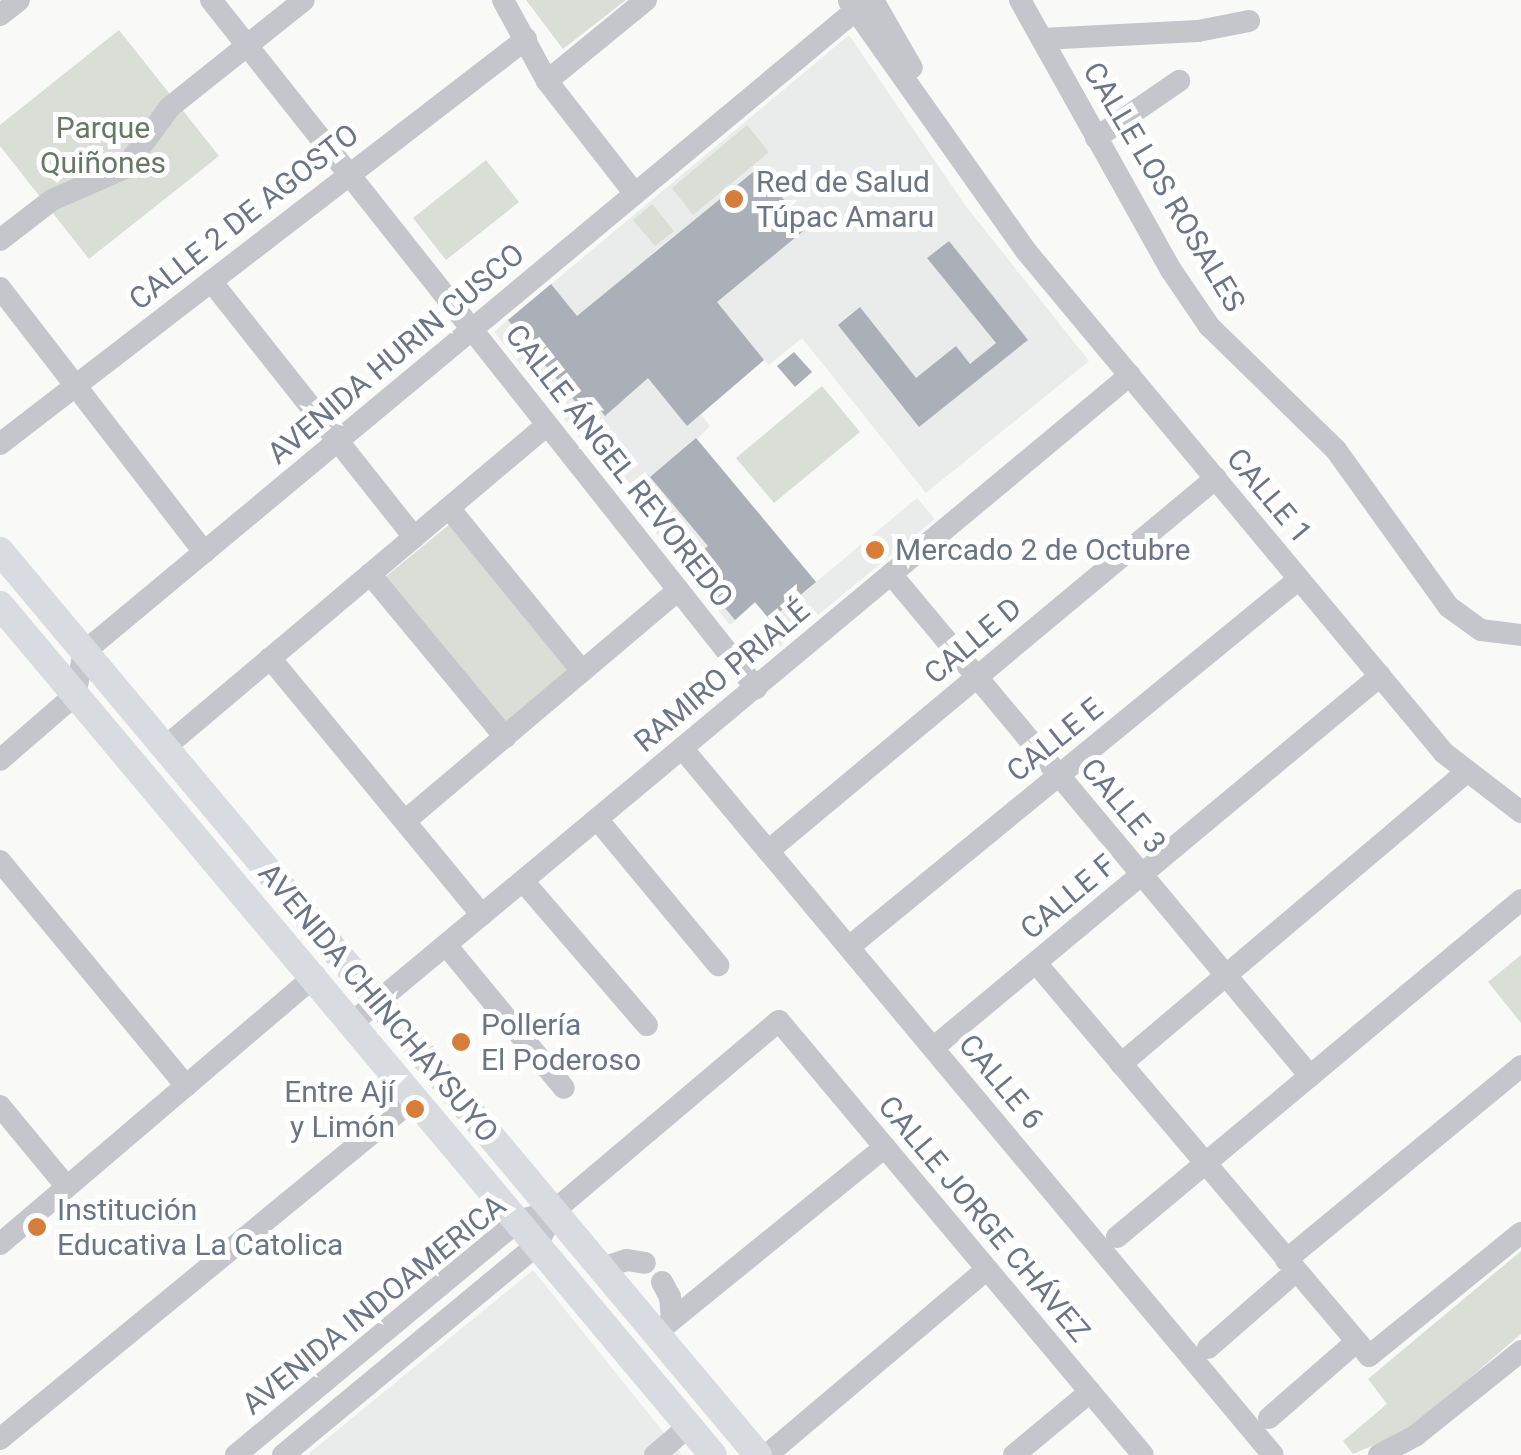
<!DOCTYPE html>
<meta charset="utf-8">
<style>
body{margin:0}
#map{position:relative;width:1521px;height:1455px;overflow:hidden;background:#f9faf8;font-family:Roboto,sans-serif}
div>[style]{position:absolute}
.built>*{inset:0;background:#eaebeb}
.green>*{inset:0;background:#d9ded7}
.building>*{inset:0;background:#abb0b8}
.minor>*{height:22px;margin:-11px;padding:0 11px;transform-origin:11px;border-radius:11px;background:#c4c6cb}
.major>*{height:28px;margin:-14px;padding:0 14px;transform-origin:14px;border-radius:14px;background:#d8dbdf}
.dots>*{width:28px;height:28px;translate:-50% -50%;box-sizing:border-box;border:5px solid #fff;border-radius:50%}
span{translate:-50% -50%;white-space:nowrap;text-align:center;line-height:1.15;-webkit-text-stroke:10px #fff;paint-order:stroke}
.park-label{font-size:30px;color:#667965}
.poi-label{font-size:30px;color:#6b7586}
.left{translate:0 -50%;text-align:left}
.right{translate:-100% -50%;text-align:right}
.street-label{font-size:30px;color:#6b7586}
</style>
<div id="map">
<div class="built">
<div style="clip-path:polygon(849px 35px,965px 205px,1089px 361px,926px 493px,802px 338px,769px 365px,764px 360px,701px 414px,710px 426px,697px 439px,816px 582px,917px 498px,935px 519px,762px 661px,745px 641px,770px 620px,755px 603px,730px 625px,494px 332px)"></div>
<div style="clip-path:polygon(533px 1270px,682px 1455px,307px 1455px)"></div>
</div>
<div class="green">
<div style="clip-path:polygon(526px 0,626px 0,563px 49px)"></div>
<div style="clip-path:polygon(119px 30px,219px 156px,89px 259px,0 146px,0 125px)"></div>
<div style="clip-path:polygon(747px 125px,769px 152px,693px 215px,672px 188px)"></div>
<div style="clip-path:polygon(486px 160px,519px 202px,446px 260px,413px 218px)"></div>
<div style="clip-path:polygon(652px 204px,674px 231px,655px 246px,633px 220px)"></div>
<div style="clip-path:polygon(822px 386px,860px 432px,774px 503px,736px 458px)"></div>
<div style="clip-path:polygon(451px 523px,571px 668px,505px 724px,384px 578px)"></div>
<div style="clip-path:polygon(1521px 955px,1521px 1023px,1488px 982px)"></div>
<div style="clip-path:polygon(1521px 1251px,1521px 1334px,1409px 1430px,1353px 1454px,1343px 1441px,1387px 1404px,1368px 1379px)"></div>
</div>
<div class="building">
<div style="clip-path:polygon(758px 168px,807px 228px,717px 302px,764px 360px,687px 426px,648px 378px,605px 416px,594px 402px,583px 411px,508px 320px,551px 284px,577px 316px)"></div>
<div style="clip-path:polygon(949px 241px,1028px 340px,919px 427px,838px 325px,860px 307px,916px 378px,956px 346px,970px 364px,996px 343px,927px 258px)"></div>
<div style="clip-path:polygon(794px 352px,812px 372px,795px 387px,777px 366px)"></div>
<div style="clip-path:polygon(696px 438px,816px 582px,770px 620px,755px 602px,735px 620px,688px 563px,708px 546px,650px 477px)"></div>
</div>
<div class="minor">
<div style="left:211px;top:0;width:878px;rotate:51.62deg"></div>
<div style="left:503px;top:0;width:92px;rotate:61.5deg"></div>
<div style="left:547px;top:81px;width:143px;rotate:52.1deg"></div>
<div style="left:873px;top:0;width:78px;rotate:60.2deg"></div>
<div style="left:1020px;top:0;width:309px;rotate:60.8deg"></div>
<div style="left:1171px;top:270px;width:68px;rotate:55.8deg"></div>
<div style="left:1209px;top:326px;width:177px;rotate:44.3deg"></div>
<div style="left:1336px;top:450px;width:193px;rotate:54.3deg"></div>
<div style="left:1449px;top:607px;width:39px;rotate:36deg"></div>
<div style="left:1481px;top:630px;width:40px;rotate:7.1deg"></div>
<div style="left:849px;top:1px;width:306px;rotate:54.7deg"></div>
<div style="left:1026px;top:251px;width:653px;rotate:50.22deg"></div>
<div style="left:1444px;top:753px;width:97px;rotate:37.5deg"></div>
<div style="left:0;top:15px;width:24px;rotate:-38deg"></div>
<div style="left:1042px;top:39px;width:156px;rotate:-2.9deg"></div>
<div style="left:1198px;top:31px;width:52px;rotate:-11.1deg"></div>
<div style="left:547px;top:81px;width:128px;rotate:-39.3deg"></div>
<div style="left:1096px;top:138px;width:101px;rotate:-34.5deg"></div>
<div style="left:0;top:240px;width:66px;rotate:-37.6deg"></div>
<div style="left:52px;top:200px;width:80px;rotate:-23.7deg"></div>
<div style="left:125px;top:168px;width:76px;rotate:-53.6deg"></div>
<div style="left:170px;top:107px;width:171px;rotate:-38.6deg"></div>
<div style="left:211px;top:281px;width:327px;rotate:51.6deg"></div>
<div style="left:0;top:288px;width:334px;rotate:52.3deg"></div>
<div style="left:0;top:444px;width:664px;rotate:-37.59deg"></div>
<div style="left:449px;top:508px;width:210px;rotate:50.8deg"></div>
<div style="left:370px;top:574px;width:212px;rotate:50.4deg"></div>
<div style="left:891px;top:574px;width:654px;rotate:50.15deg"></div>
<div style="left:270px;top:658px;width:333px;rotate:50.5deg"></div>
<div style="left:164px;top:748px;width:501px;rotate:-40.14deg"></div>
<div style="left:682px;top:748px;width:921px;rotate:50.11deg"></div>
<div style="left:0;top:760px;width:99px;rotate:-40.9deg"></div>
<div style="left:75px;top:695px;width:44px;rotate:-78.2deg"></div>
<div style="left:84px;top:652px;width:1020px;rotate:-39.75deg"></div>
<div style="left:597px;top:819px;width:190px;rotate:50.3deg"></div>
<div style="left:405px;top:821px;width:358px;rotate:-40.2deg"></div>
<div style="left:768px;top:851px;width:583px;rotate:-39.78deg"></div>
<div style="left:0;top:861px;width:292px;rotate:50.4deg"></div>
<div style="left:523px;top:881px;width:190px;rotate:49.3deg"></div>
<div style="left:446px;top:945px;width:185px;rotate:50.5deg"></div>
<div style="left:849px;top:947px;width:581px;rotate:-39.28deg"></div>
<div style="left:1036px;top:963px;width:515px;rotate:49.72deg"></div>
<div style="left:1369px;top:1356px;width:196px;rotate:-39deg"></div>
<div style="left:353px;top:1022px;width:1011px;rotate:-39.78deg"></div>
<div style="left:933px;top:1048px;width:582px;rotate:-39.77deg"></div>
<div style="left:1121px;top:1064px;width:451px;rotate:-40.2deg"></div>
<div style="left:0;top:1106px;width:105px;rotate:50.4deg"></div>
<div style="left:1117px;top:1237px;width:526px;rotate:-39.83deg"></div>
<div style="left:0;top:1244px;width:414px;rotate:-40.4deg"></div>
<div style="left:1286px;top:1260px;width:305px;rotate:-39.5deg"></div>
<div style="left:602px;top:1268px;width:26px;rotate:-18deg"></div>
<div style="left:627px;top:1260px;width:18px;rotate:9deg"></div>
<div style="left:662px;top:1282px;width:17px;rotate:62deg"></div>
<div style="left:670px;top:1297px;width:22px;rotate:85deg"></div>
<div style="left:656px;top:1333px;width:295px;rotate:-39.1deg"></div>
<div style="left:1208px;top:1348px;width:116px;rotate:-41.1deg"></div>
<div style="left:1269px;top:1418px;width:114px;rotate:-41.1deg"></div>
<div style="left:0;top:1439px;width:537px;rotate:-39.41deg"></div>
<div style="left:236px;top:1455px;width:366px;rotate:-39.7deg"></div>
<div style="left:518px;top:1221px;width:15px;rotate:-16deg"></div>
<div style="left:283px;top:1455px;width:330px;rotate:-39.6deg"></div>
<div style="left:537px;top:1245px;width:39px;rotate:-63deg"></div>
<div style="left:555px;top:1210px;width:293px;rotate:-40.2deg"></div>
<div style="left:779px;top:1021px;width:566px;rotate:50.01deg"></div>
<div style="left:655px;top:1455px;width:45px;rotate:-40.5deg"></div>
<div style="left:767px;top:1455px;width:288px;rotate:-40.2deg"></div>
<div style="left:1014px;top:1455px;width:99px;rotate:-39.7deg"></div>
<div style="left:1379px;top:1455px;width:41px;rotate:-27.8deg"></div>
<div style="left:1415px;top:1436px;width:136px;rotate:-38.7deg"></div>
</div>
<div class="major">
<div style="left:0;top:551px;width:1180px;rotate:50.02deg"></div>
<div style="left:0;top:605px;width:1109px;rotate:50.01deg"></div>
</div>
<div class="dots">
<div style="left:734px;top:199px;background:#d77d3a"></div>
<div style="left:875px;top:550px;background:#d77d3a"></div>
<div style="left:461px;top:1042px;background:#d77d3a"></div>
<div style="left:415px;top:1109px;background:#d77d3a"></div>
<div style="left:37px;top:1227px;background:#d77d3a"></div>
</div>
<div class="park-label">
<span style="left:103px;top:145px">Parque<br>Quiñones</span>
</div>
<div class="poi-label">
<span class="left" style="left:756px;top:199px">Red de Salud<br>Túpac Amaru</span>
<span class="left" style="left:895px;top:550px">Mercado 2 de Octubre</span>
<span class="left" style="left:481px;top:1042px">Pollería<br>El Poderoso</span>
<span class="right" style="left:395px;top:1109px">Entre Ají<br>y Limón</span>
<span class="left" style="left:57px;top:1227px">Institución<br>Educativa La Catolica</span>
</div>
<div class="street-label">
<span style="left:1164px;top:187px;rotate:59deg">CALLE LOS ROSALES</span>
<span style="left:244px;top:217px;rotate:-38deg">CALLE 2 DE AGOSTO</span>
<span style="left:396px;top:354px;rotate:-40deg">AVENIDA HURIN CUSCO</span>
<span style="left:619px;top:466px;rotate:52deg">CALLE ÁNGEL REVOREDO</span>
<span style="left:1269px;top:496px;rotate:50deg">CALLE 1</span>
<span style="left:973px;top:641px;rotate:-40deg">CALLE D</span>
<span style="left:722px;top:676px;rotate:-40deg">RAMIRO PRIALÉ</span>
<span style="left:1055px;top:740px;rotate:-39deg">CALLE E</span>
<span style="left:1123px;top:806px;rotate:50deg">CALLE 3</span>
<span style="left:1068px;top:897px;rotate:-40deg">CALLE F</span>
<span style="left:378px;top:1003px;rotate:50deg">AVENIDA CHINCHAYSUYO</span>
<span style="left:1001px;top:1082px;rotate:50deg">CALLE 6</span>
<span style="left:984px;top:1219px;rotate:50deg">CALLE JORGE CHÁVEZ</span>
<span style="left:374px;top:1305px;rotate:-39deg">AVENIDA INDOAMERICA</span>
</div>
</div>
